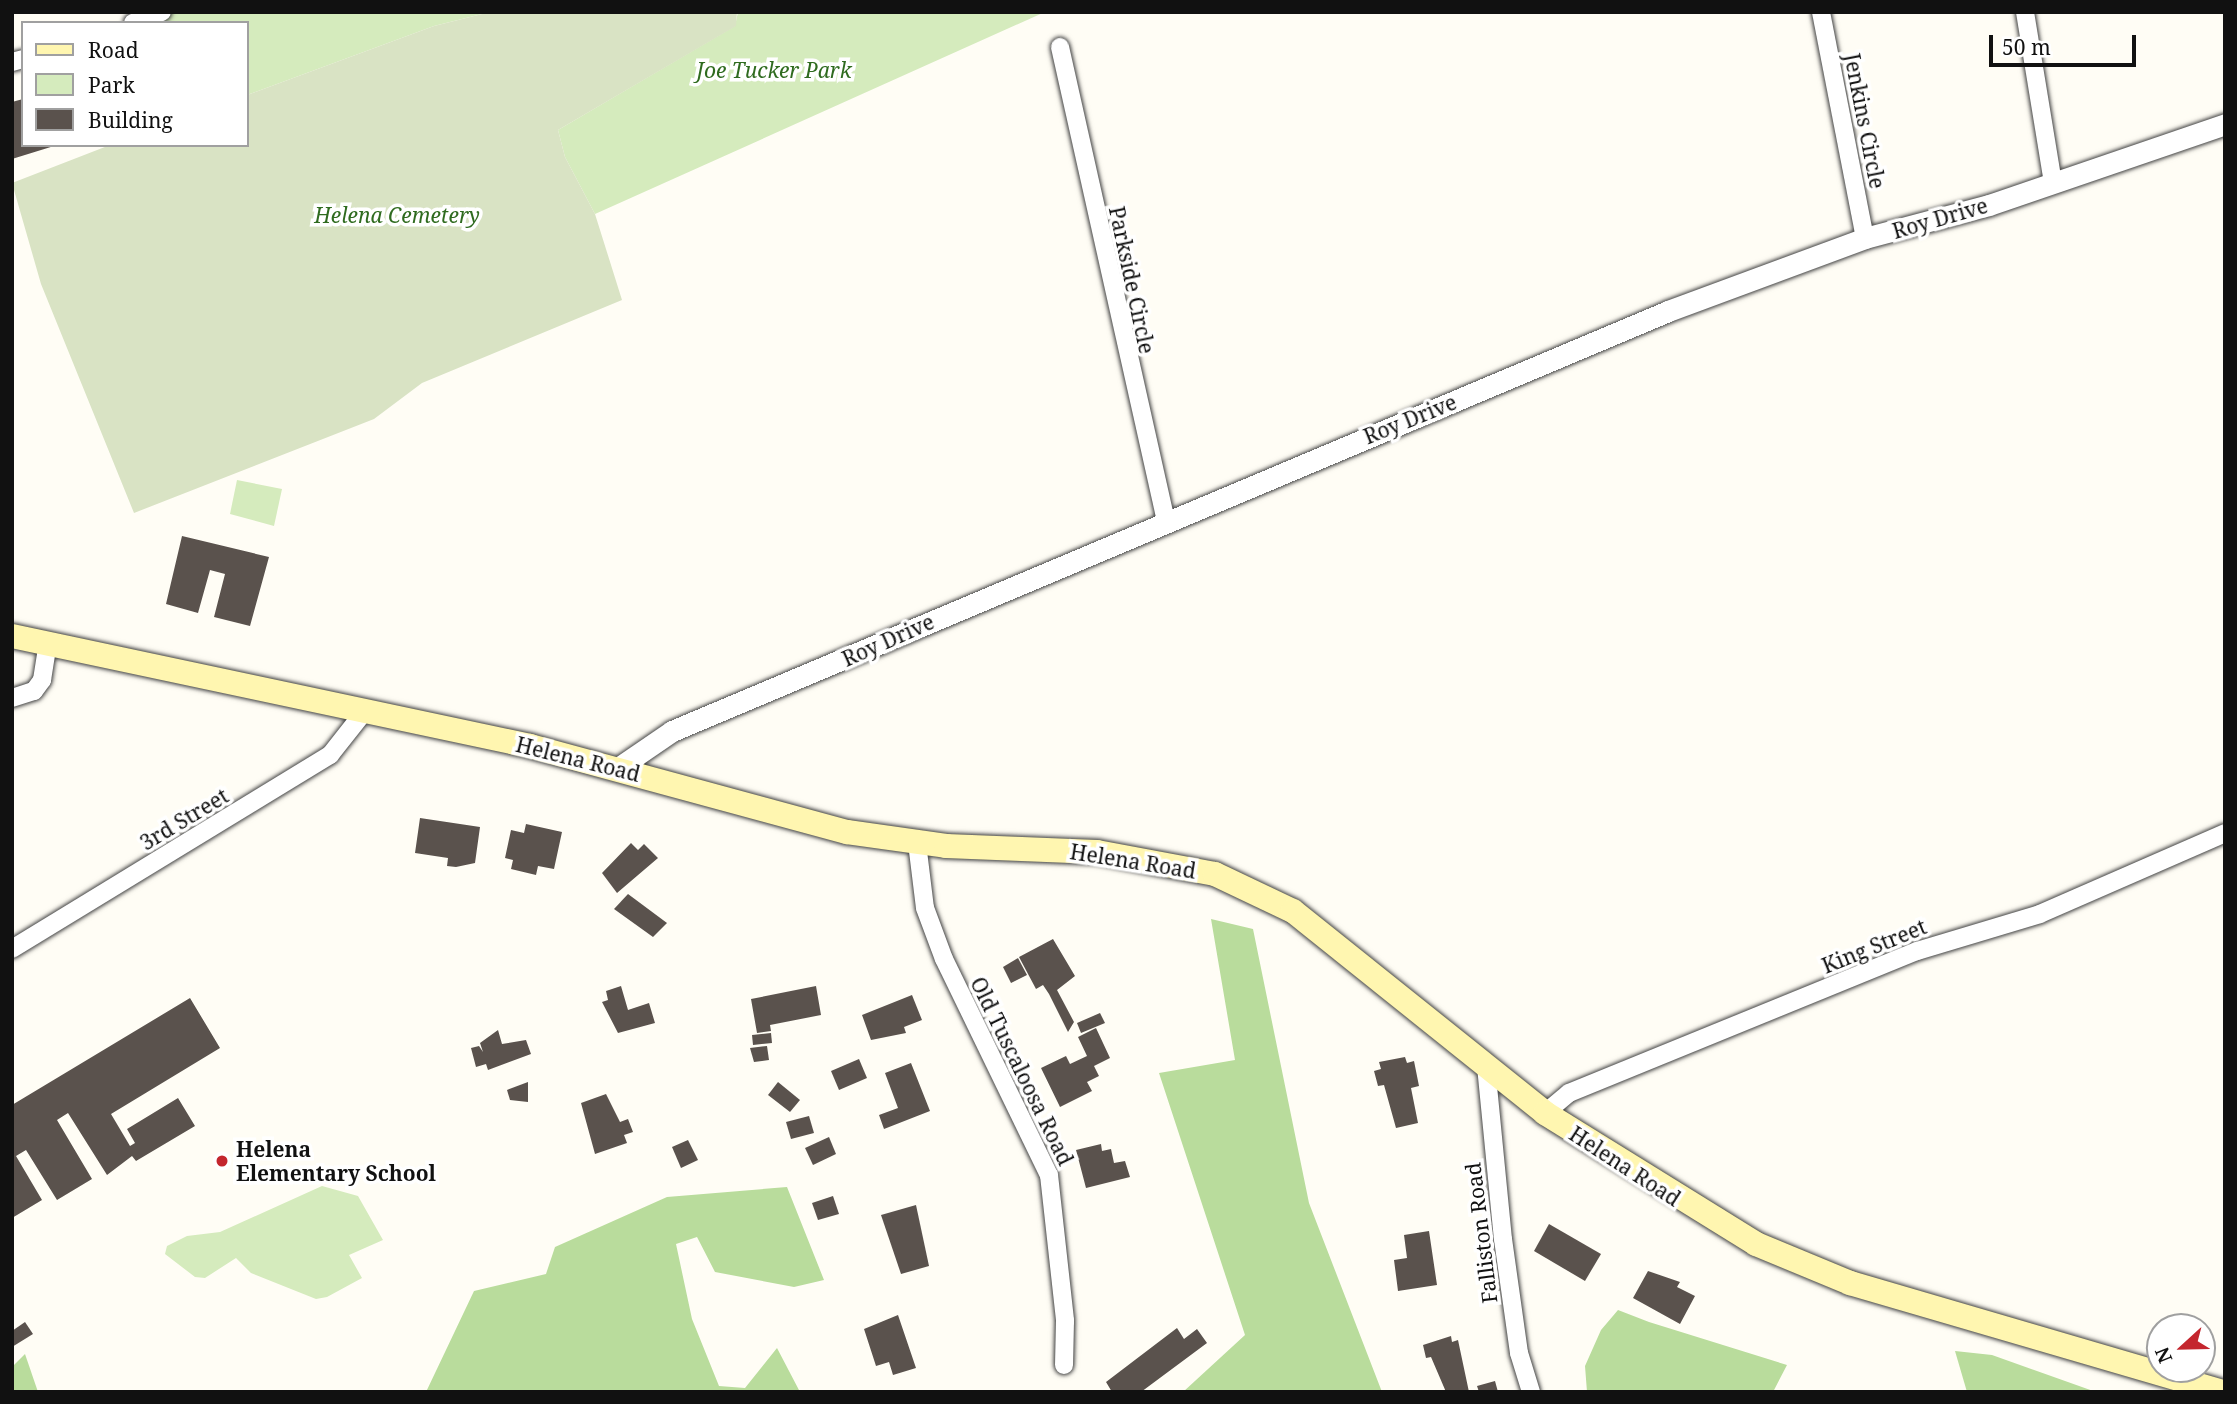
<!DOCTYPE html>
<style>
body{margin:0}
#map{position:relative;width:2237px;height:1404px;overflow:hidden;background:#fffdf5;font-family:"Noto Serif",serif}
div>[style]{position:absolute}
.green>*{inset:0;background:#d5ebbd}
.forest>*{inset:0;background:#b9dc9c}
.cemetery>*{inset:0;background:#d9e3c4}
.building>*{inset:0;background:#5a524d}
.roads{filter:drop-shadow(0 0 2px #444) drop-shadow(0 0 2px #444)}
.minor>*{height:18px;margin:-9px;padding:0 9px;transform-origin:9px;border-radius:9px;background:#fff}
.tertiary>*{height:21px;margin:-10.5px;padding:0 10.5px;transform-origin:10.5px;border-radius:10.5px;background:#fff}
.secondary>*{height:24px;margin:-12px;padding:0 12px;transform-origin:12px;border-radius:12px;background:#fff6b0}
.dots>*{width:19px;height:19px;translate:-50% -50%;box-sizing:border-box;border:4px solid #fff;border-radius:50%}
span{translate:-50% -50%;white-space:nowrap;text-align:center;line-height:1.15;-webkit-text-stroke:7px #fff;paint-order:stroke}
.park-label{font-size:21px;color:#2f6b1f;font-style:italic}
.street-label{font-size:21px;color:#111}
.poi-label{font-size:21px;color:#111;font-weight:700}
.left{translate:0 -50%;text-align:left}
.frame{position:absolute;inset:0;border:14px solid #111;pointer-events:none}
.legend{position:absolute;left:21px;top:21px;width:228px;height:126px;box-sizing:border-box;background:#fff;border:2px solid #a0a0a0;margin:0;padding:9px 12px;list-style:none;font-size:21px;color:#111}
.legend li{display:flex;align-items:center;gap:14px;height:35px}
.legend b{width:35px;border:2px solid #a0a0a0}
.north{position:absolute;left:2146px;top:1313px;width:70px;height:70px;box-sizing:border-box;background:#fff;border:2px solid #a0a0a0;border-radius:50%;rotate:248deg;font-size:19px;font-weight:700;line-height:28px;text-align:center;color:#111}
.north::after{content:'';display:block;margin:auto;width:24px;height:32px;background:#c4262e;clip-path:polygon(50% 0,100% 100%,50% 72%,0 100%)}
.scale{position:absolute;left:1989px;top:35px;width:147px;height:32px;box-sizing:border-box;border:4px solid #111;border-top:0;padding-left:9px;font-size:21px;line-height:24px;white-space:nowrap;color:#111;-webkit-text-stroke:5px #fff;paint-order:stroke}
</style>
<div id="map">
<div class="green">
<div style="clip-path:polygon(154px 12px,490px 12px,434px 26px,247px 95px,247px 23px,152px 23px)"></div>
<div style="clip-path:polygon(738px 12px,1045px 12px,595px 214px,565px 157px,558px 130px,735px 26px)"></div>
<div style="clip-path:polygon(237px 480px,282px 489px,274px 526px,230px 514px)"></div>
<div style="clip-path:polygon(322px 1186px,358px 1196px,383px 1240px,349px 1255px,362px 1278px,327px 1297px,316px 1299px,251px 1273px,236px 1258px,205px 1278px,195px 1277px,165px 1254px,167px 1246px,187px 1236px,220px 1232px)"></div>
</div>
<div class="forest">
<div style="clip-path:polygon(1211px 919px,1253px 929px,1309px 1203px,1382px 1392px,1183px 1392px,1245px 1335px,1159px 1073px,1235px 1060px)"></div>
<div style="clip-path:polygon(787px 1187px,824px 1280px,794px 1287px,715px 1272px,697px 1237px,676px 1244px,692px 1319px,719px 1386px,745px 1388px,777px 1348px,800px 1392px,426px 1392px,474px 1291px,546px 1274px,555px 1247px,667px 1197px)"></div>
<div style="clip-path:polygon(1618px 1310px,1649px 1322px,1787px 1365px,1773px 1392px,1587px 1392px,1585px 1366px,1601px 1330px)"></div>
<div style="clip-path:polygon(1955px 1351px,1992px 1355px,2096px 1392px,1967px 1392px)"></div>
<div style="clip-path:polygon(25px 1354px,38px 1392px,12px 1392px,12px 1367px)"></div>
</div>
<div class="cemetery">
<div style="clip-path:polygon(490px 12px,737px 12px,736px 26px,558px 130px,565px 157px,595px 214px,622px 300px,422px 383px,374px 419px,134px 513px,41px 284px,12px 183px,110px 145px,247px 145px,247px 95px,434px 26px)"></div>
</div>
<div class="building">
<div style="clip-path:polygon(23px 99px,23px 145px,54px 146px,12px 159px,12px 102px)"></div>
<div style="clip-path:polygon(182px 536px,269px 557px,250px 626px,214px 617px,225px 574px,210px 570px,198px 613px,166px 604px)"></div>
<div style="clip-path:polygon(420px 818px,480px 827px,475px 863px,456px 867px,447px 866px,448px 858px,415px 853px)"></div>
<div style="clip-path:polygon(526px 824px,562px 832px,554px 869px,538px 866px,536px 875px,511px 869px,513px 860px,505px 858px,511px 830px,524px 833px)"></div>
<div style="clip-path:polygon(631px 843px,638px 850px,644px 844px,658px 858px,617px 893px,602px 873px)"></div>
<div style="clip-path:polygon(628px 894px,667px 923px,653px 937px,614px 909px)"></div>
<div style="clip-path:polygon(1053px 939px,1075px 976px,1057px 990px,1074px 1022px,1068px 1032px,1049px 994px,1043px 985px,1036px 989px,1019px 957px)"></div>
<div style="clip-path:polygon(1018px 958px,1027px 975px,1011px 983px,1003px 967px)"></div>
<div style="clip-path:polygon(621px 986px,628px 1010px,649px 1003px,655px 1023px,618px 1033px,602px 1002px,608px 1000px,606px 991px)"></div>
<div style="clip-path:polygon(816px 986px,821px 1015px,770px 1025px,771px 1031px,757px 1033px,751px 999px)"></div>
<div style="clip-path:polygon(912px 995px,922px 1020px,904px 1027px,906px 1033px,871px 1040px,862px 1015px)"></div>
<div style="clip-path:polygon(190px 998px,220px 1048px,111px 1114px,130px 1146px,135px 1143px,127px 1129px,178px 1098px,195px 1126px,136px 1161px,132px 1156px,107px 1175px,68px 1113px,57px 1120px,92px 1179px,57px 1200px,26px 1150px,16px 1156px,42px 1200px,12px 1218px,12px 1105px)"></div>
<div style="clip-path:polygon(1100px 1013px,1105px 1023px,1081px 1033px,1077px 1023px)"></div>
<div style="clip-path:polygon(1096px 1028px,1110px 1058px,1094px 1066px,1099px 1076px,1087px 1082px,1092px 1091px,1060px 1107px,1041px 1068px,1066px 1056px,1070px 1064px,1087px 1056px,1078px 1037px)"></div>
<div style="clip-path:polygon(498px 1030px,502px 1044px,526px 1040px,531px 1054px,488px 1070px,486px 1064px,476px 1067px,471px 1048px,479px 1046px,483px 1052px,480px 1043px)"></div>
<div style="clip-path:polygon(771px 1033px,772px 1043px,753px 1045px,752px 1035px)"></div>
<div style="clip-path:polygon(767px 1046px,769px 1060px,754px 1062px,750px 1048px)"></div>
<div style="clip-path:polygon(1405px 1057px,1407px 1063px,1414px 1061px,1419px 1086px,1411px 1088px,1418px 1123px,1396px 1128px,1384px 1085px,1378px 1086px,1374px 1071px,1381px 1069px,1379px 1062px)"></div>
<div style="clip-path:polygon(859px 1059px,867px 1078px,839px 1090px,831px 1071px)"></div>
<div style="clip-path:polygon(911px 1063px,930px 1111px,884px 1129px,879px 1115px,898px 1108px,885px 1073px)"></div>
<div style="clip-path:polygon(528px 1082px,528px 1102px,510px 1100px,507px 1090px)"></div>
<div style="clip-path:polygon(778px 1082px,800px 1100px,790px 1112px,768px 1095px)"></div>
<div style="clip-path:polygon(606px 1094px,620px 1122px,628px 1119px,633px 1132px,624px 1135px,627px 1143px,595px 1154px,581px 1103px)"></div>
<div style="clip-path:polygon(809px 1116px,814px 1133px,791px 1139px,786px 1122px)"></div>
<div style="clip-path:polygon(829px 1137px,836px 1154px,813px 1165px,805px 1148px)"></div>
<div style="clip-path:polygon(688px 1140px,698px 1160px,681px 1168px,672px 1147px)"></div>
<div style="clip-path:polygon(1101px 1144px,1102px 1151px,1111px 1149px,1114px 1163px,1125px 1161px,1130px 1177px,1086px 1188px,1076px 1150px)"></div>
<div style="clip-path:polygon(833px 1196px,839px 1214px,818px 1220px,812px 1203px)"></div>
<div style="clip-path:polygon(916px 1205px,929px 1266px,901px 1274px,881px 1215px)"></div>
<div style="clip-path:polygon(1549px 1224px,1601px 1254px,1585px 1281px,1534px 1251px)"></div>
<div style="clip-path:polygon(1429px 1231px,1437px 1285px,1398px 1291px,1394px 1260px,1407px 1258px,1404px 1235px)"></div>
<div style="clip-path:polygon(1648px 1271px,1680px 1282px,1677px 1287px,1695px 1296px,1680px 1324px,1633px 1298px)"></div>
<div style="clip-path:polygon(898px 1315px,916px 1368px,893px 1375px,889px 1362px,876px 1366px,864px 1329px)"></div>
<div style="clip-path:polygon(25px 1322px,33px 1334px,12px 1347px,12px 1331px)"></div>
<div style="clip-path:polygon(1177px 1328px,1184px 1339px,1197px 1329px,1207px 1343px,1141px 1392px,1112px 1392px,1106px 1382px)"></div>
<div style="clip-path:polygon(1451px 1336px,1452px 1342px,1458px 1340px,1469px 1392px,1446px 1392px,1431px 1357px,1426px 1358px,1423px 1345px)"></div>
<div style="clip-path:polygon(1495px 1381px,1498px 1392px,1479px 1392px,1477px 1386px)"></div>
</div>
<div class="roads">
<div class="minor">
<div style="left:1821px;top:12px;width:230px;rotate:79deg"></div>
<div style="left:2025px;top:12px;width:173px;rotate:80.7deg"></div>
<div style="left:133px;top:23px;width:31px;rotate:-21deg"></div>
<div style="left:1060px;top:47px;width:487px;rotate:77.4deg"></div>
<div style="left:12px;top:62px;width:11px;rotate:-15deg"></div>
<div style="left:12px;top:698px;width:23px;rotate:-18deg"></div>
<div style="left:34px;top:691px;width:14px;rotate:-54deg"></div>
<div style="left:42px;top:680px;width:36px;rotate:-81deg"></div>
<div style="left:917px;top:843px;width:65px;rotate:83deg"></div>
<div style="left:925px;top:908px;width:54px;rotate:69.6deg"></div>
<div style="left:944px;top:959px;width:240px;rotate:64.1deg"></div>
<div style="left:1049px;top:1175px;width:147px;rotate:83.7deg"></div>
<div style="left:1065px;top:1321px;width:44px;rotate:91.3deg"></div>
<div style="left:12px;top:949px;width:373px;rotate:-31.4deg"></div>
<div style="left:330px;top:755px;width:55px;rotate:-51.7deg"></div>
<div style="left:1486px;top:1066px;width:174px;rotate:84.4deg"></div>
<div style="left:1503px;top:1239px;width:115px;rotate:82deg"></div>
<div style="left:1519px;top:1353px;width:41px;rotate:72.9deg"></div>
<div style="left:1545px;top:1113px;width:31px;rotate:-40deg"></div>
<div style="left:1569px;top:1093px;width:376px;rotate:-22.2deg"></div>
<div style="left:1917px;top:951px;width:128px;rotate:-16.7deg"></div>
<div style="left:2040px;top:914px;width:202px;rotate:-23.6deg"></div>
</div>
<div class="tertiary">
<div style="left:618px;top:768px;width:65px;rotate:-34.4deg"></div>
<div style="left:672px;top:731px;width:1081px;rotate:-22.86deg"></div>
<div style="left:1668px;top:311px;width:210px;rotate:-20.3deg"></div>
<div style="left:1865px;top:238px;width:128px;rotate:-14.9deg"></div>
<div style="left:1989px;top:205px;width:250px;rotate:-18.9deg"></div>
</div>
<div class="secondary">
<div style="left:12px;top:636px;width:530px;rotate:11.99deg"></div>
<div style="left:530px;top:746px;width:328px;rotate:15.2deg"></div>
<div style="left:847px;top:832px;width:100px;rotate:8deg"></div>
<div style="left:946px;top:846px;width:151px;rotate:2.3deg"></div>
<div style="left:1097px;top:852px;width:120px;rotate:10.6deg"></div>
<div style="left:1215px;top:874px;width:86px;rotate:25.4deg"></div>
<div style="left:1293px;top:911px;width:323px;rotate:38.7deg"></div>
<div style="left:1545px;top:1113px;width:248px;rotate:31.8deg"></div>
<div style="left:1756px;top:1244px;width:102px;rotate:22.5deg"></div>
<div style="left:1850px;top:1283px;width:388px;rotate:16.3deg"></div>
</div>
</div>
<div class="dots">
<div style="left:222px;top:1161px;background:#c4262e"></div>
</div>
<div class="park-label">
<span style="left:774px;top:70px">Joe Tucker Park</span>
<span style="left:397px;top:215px">Helena Cemetery</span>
</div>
<div class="street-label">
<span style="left:1865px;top:121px;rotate:79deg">Jenkins Circle</span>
<span style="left:1940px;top:218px;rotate:-16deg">Roy Drive</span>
<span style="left:1132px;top:280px;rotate:78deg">Parkside Circle</span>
<span style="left:1410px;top:419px;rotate:-22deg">Roy Drive</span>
<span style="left:888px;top:640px;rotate:-24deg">Roy Drive</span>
<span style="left:578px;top:759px;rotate:14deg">Helena Road</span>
<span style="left:184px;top:819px;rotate:-31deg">3rd Street</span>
<span style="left:1133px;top:861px;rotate:9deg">Helena Road</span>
<span style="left:1874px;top:946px;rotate:-22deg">King Street</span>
<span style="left:1022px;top:1071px;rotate:64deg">Old Tuscaloosa Road</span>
<span style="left:1625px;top:1166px;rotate:33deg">Helena Road</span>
<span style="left:1481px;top:1233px;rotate:-97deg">Falliston Road</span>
</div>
<div class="poi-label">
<span class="left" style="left:236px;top:1161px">Helena<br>Elementary School</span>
</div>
<div class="frame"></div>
<ul class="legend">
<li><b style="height:9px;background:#fff6b0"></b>Road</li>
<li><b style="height:19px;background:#d5ebbd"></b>Park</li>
<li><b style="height:19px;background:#5a524d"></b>Building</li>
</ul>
<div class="north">N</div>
<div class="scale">50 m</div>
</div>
